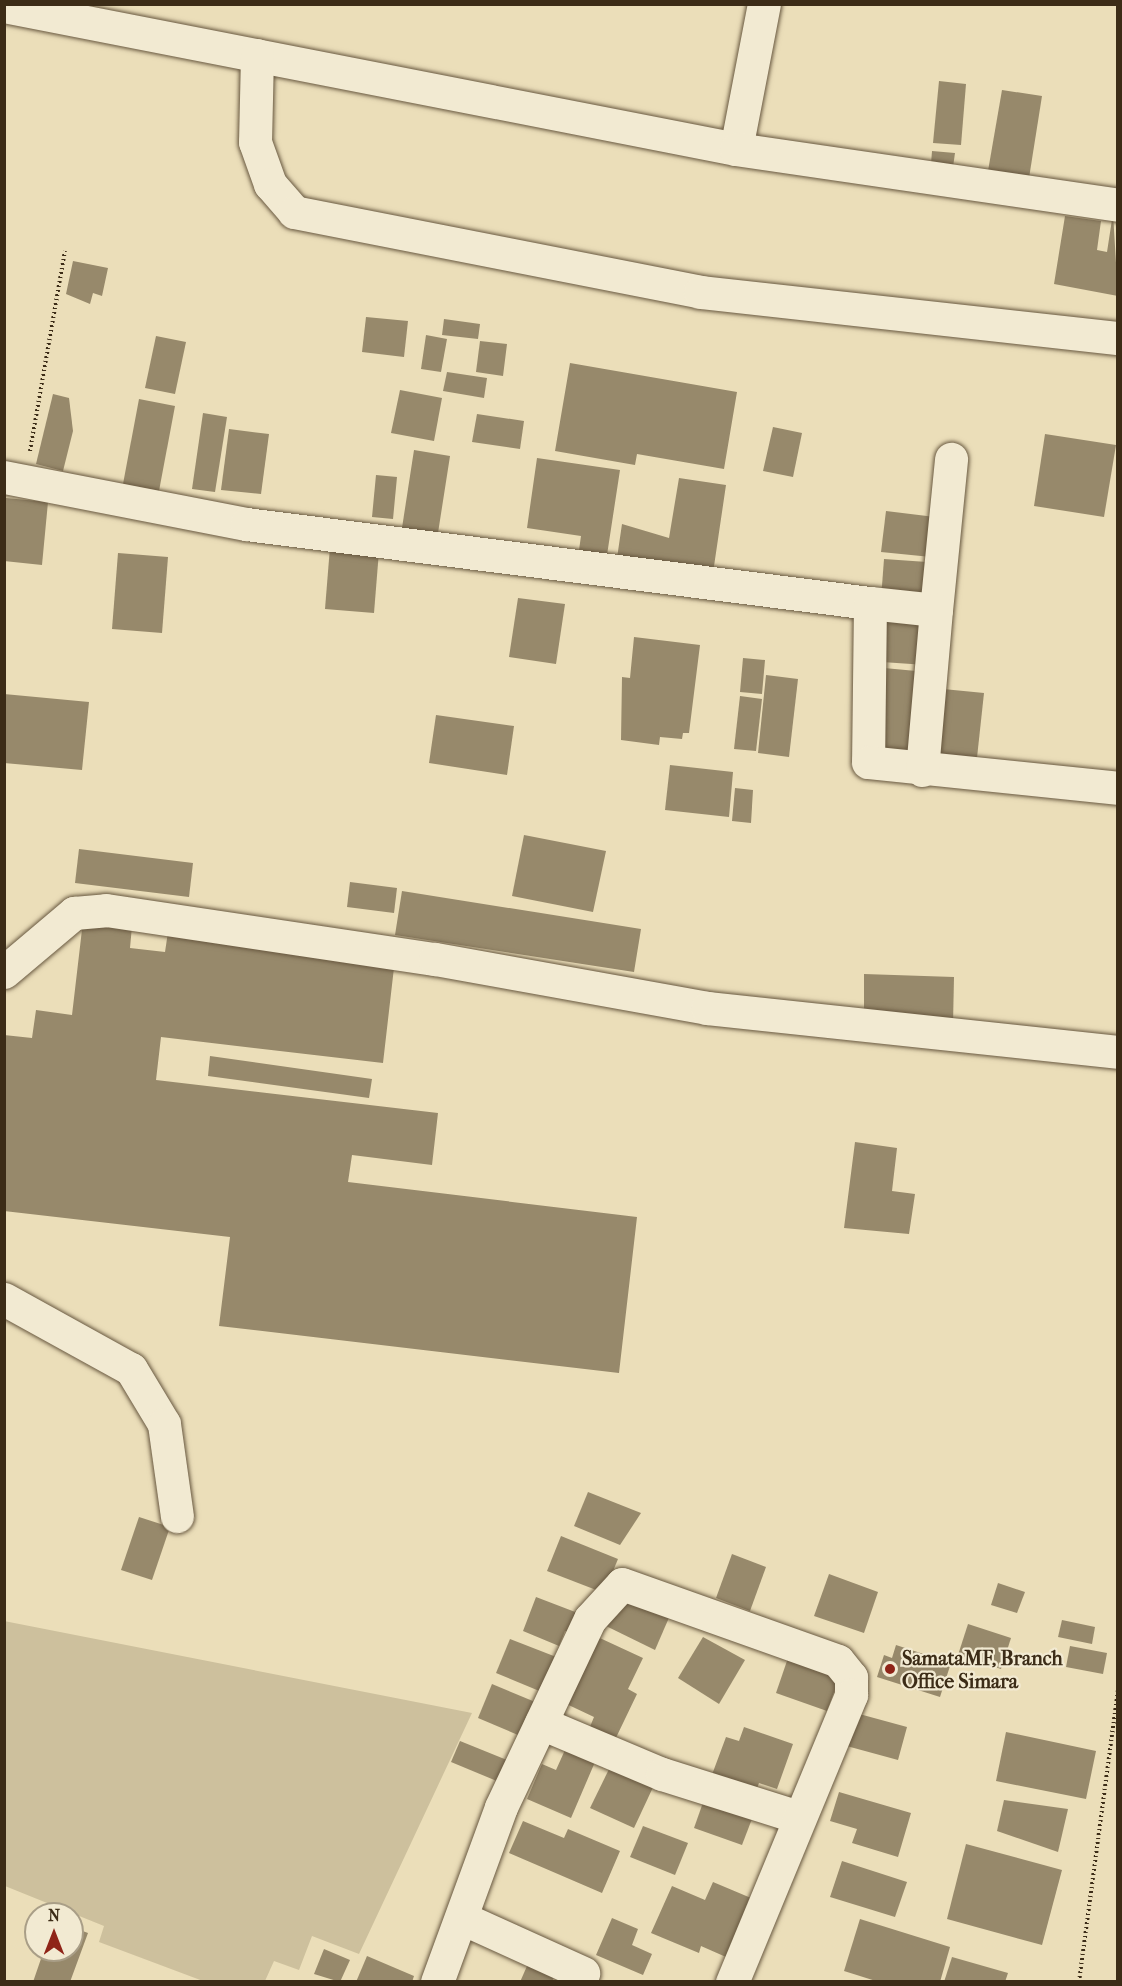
<!DOCTYPE html>
<style>
body{margin:0}
#map{position:relative;width:1122px;height:1986px;overflow:hidden;background:#ebdeb9;font-family:"IM FELL French Canon",serif}
div>[style]{position:absolute}
.green>*{inset:0;background:#cdc09d}
.building>*{inset:0;background:#97896b}
.path>*{height:4px;margin-top:-2px;transform-origin:0;background:repeating-linear-gradient(90deg,#3c2c17 0 1.5px,transparent 0 4.5px)}
.roads{filter:drop-shadow(0 0 2px #685840) drop-shadow(0 0 2px #685840)}
.minor>*{height:33px;margin:-16.5px;padding:0 16.5px;transform-origin:16.5px;border-radius:16.5px;background:#f2ead2}
.dots>*{width:16px;height:16px;translate:-50% -50%;box-sizing:border-box;border:3px solid #f2ead2;border-radius:50%}
span{translate:-50% -50%;white-space:nowrap;text-align:center;line-height:1.15;-webkit-text-stroke:4.5px #f2ead2;paint-order:stroke}
.poi-label{font-size:20px;color:#3c2c17;font-weight:700}
.left{translate:0 -50%;text-align:left}
.frame{position:absolute;inset:0;border:6px solid #3c2c17;pointer-events:none}
.north{position:absolute;left:24px;top:1902px;width:60px;height:60px;box-sizing:border-box;background:#f2ead2;border:2px solid #a99e87;border-radius:50%;rotate:0deg;font-size:16px;font-weight:700;line-height:24px;text-align:center;color:#3c2c17}
.north::after{content:'';display:block;margin:auto;width:21px;height:27px;background:#8f2418;clip-path:polygon(50% 0,100% 100%,50% 72%,0 100%)}
</style>
<div id="map">
<div class="green">
<div style="clip-path:polygon(4px 1621px,472px 1713px,359px 1954px,312px 1936px,299px 1970px,274px 1961px,265px 1981px,203px 1981px,99px 1942px,104px 1926px,5px 1886px)"></div>
</div>
<div class="building">
<div style="clip-path:polygon(939px 81px,966px 84px,961px 145px,933px 143px)"></div>
<div style="clip-path:polygon(1002px 90px,1042px 96px,1029px 178px,988px 171px)"></div>
<div style="clip-path:polygon(932px 151px,955px 153px,953px 167px,931px 164px)"></div>
<div style="clip-path:polygon(1113px 213px,1118px 296px,1054px 284px,1065px 216px,1101px 221px,1097px 250px,1107px 252px)"></div>
<div style="clip-path:polygon(73px 261px,108px 268px,102px 296px,93px 293px,90px 304px,66px 294px)"></div>
<div style="clip-path:polygon(366px 317px,408px 321px,404px 357px,362px 352px)"></div>
<div style="clip-path:polygon(444px 319px,480px 324px,478px 339px,442px 335px)"></div>
<div style="clip-path:polygon(426px 335px,447px 339px,441px 372px,421px 369px)"></div>
<div style="clip-path:polygon(156px 336px,186px 342px,175px 394px,145px 388px)"></div>
<div style="clip-path:polygon(480px 341px,507px 344px,503px 376px,476px 372px)"></div>
<div style="clip-path:polygon(570px 363px,737px 392px,724px 469px,637px 454px,635px 465px,555px 451px)"></div>
<div style="clip-path:polygon(447px 372px,487px 378px,484px 398px,443px 391px)"></div>
<div style="clip-path:polygon(400px 390px,442px 398px,434px 441px,391px 433px)"></div>
<div style="clip-path:polygon(53px 394px,69px 398px,73px 431px,63px 471px,36px 464px)"></div>
<div style="clip-path:polygon(139px 399px,175px 406px,159px 491px,123px 484px)"></div>
<div style="clip-path:polygon(203px 413px,227px 417px,215px 492px,192px 489px)"></div>
<div style="clip-path:polygon(477px 414px,524px 421px,520px 449px,472px 442px)"></div>
<div style="clip-path:polygon(773px 427px,802px 433px,793px 477px,763px 471px)"></div>
<div style="clip-path:polygon(229px 429px,269px 434px,261px 494px,221px 490px)"></div>
<div style="clip-path:polygon(1045px 434px,1116px 445px,1104px 517px,1034px 506px)"></div>
<div style="clip-path:polygon(414px 450px,450px 456px,438px 533px,402px 528px)"></div>
<div style="clip-path:polygon(537px 458px,620px 470px,607px 555px,579px 550px,581px 536px,527px 528px)"></div>
<div style="clip-path:polygon(376px 475px,397px 477px,393px 519px,372px 517px)"></div>
<div style="clip-path:polygon(679px 478px,726px 485px,713px 573px,617px 558px,622px 524px,669px 538px)"></div>
<div style="clip-path:polygon(6px 498px,48px 502px,42px 565px,4px 561px)"></div>
<div style="clip-path:polygon(886px 511px,935px 517px,931px 557px,881px 552px)"></div>
<div style="clip-path:polygon(330px 547px,379px 551px,374px 613px,325px 609px)"></div>
<div style="clip-path:polygon(118px 553px,168px 557px,162px 633px,112px 629px)"></div>
<div style="clip-path:polygon(884px 559px,927px 562px,924px 602px,881px 599px)"></div>
<div style="clip-path:polygon(518px 598px,565px 604px,556px 664px,509px 657px)"></div>
<div style="clip-path:polygon(886px 615px,929px 619px,926px 665px,882px 662px)"></div>
<div style="clip-path:polygon(634px 637px,700px 645px,689px 733px,683px 733px,682px 739px,660px 737px,659px 745px,621px 740px,622px 677px,630px 678px)"></div>
<div style="clip-path:polygon(743px 658px,765px 660px,762px 694px,740px 692px)"></div>
<div style="clip-path:polygon(884px 668px,927px 672px,920px 761px,877px 758px)"></div>
<div style="clip-path:polygon(766px 675px,798px 679px,789px 757px,758px 753px)"></div>
<div style="clip-path:polygon(933px 688px,984px 693px,976px 767px,926px 762px)"></div>
<div style="clip-path:polygon(4px 694px,89px 702px,82px 770px,4px 763px)"></div>
<div style="clip-path:polygon(740px 696px,762px 699px,756px 751px,734px 749px)"></div>
<div style="clip-path:polygon(436px 715px,514px 726px,507px 775px,429px 763px)"></div>
<div style="clip-path:polygon(670px 765px,733px 772px,729px 817px,665px 810px)"></div>
<div style="clip-path:polygon(735px 788px,753px 790px,751px 823px,732px 821px)"></div>
<div style="clip-path:polygon(524px 835px,606px 851px,593px 912px,512px 896px)"></div>
<div style="clip-path:polygon(79px 849px,193px 863px,189px 897px,75px 883px)"></div>
<div style="clip-path:polygon(350px 882px,397px 888px,394px 913px,347px 907px)"></div>
<div style="clip-path:polygon(402px 891px,641px 929px,634px 972px,395px 935px)"></div>
<div style="clip-path:polygon(83px 921px,132px 926px,130px 948px,165px 952px,168px 932px,395px 959px,383px 1063px,161px 1037px,156px 1080px,438px 1113px,432px 1165px,352px 1155px,348px 1182px,637px 1217px,619px 1373px,219px 1326px,230px 1237px,4px 1211px,4px 1035px,32px 1038px,36px 1010px,72px 1015px)"></div>
<div style="clip-path:polygon(864px 974px,954px 977px,953px 1024px,864px 1021px)"></div>
<div style="clip-path:polygon(210px 1056px,372px 1079px,369px 1098px,208px 1076px)"></div>
<div style="clip-path:polygon(855px 1142px,897px 1148px,892px 1191px,915px 1194px,909px 1234px,844px 1228px)"></div>
<div style="clip-path:polygon(588px 1492px,641px 1513px,620px 1545px,574px 1526px)"></div>
<div style="clip-path:polygon(139px 1517px,170px 1527px,152px 1580px,121px 1570px)"></div>
<div style="clip-path:polygon(561px 1536px,618px 1559px,604px 1593px,547px 1571px)"></div>
<div style="clip-path:polygon(732px 1554px,766px 1567px,750px 1611px,716px 1598px)"></div>
<div style="clip-path:polygon(829px 1574px,878px 1592px,864px 1633px,814px 1616px)"></div>
<div style="clip-path:polygon(998px 1583px,1025px 1592px,1017px 1613px,991px 1605px)"></div>
<div style="clip-path:polygon(621px 1591px,671px 1613px,655px 1650px,606px 1626px)"></div>
<div style="clip-path:polygon(536px 1597px,583px 1615px,575px 1635px,565px 1631px,559px 1646px,523px 1631px)"></div>
<div style="clip-path:polygon(1062px 1620px,1095px 1627px,1092px 1644px,1058px 1637px)"></div>
<div style="clip-path:polygon(968px 1624px,1011px 1638px,1001px 1669px,958px 1655px)"></div>
<div style="clip-path:polygon(589px 1633px,643px 1658px,628px 1689px,637px 1694px,612px 1746px,587px 1734px,594px 1717px,558px 1700px)"></div>
<div style="clip-path:polygon(703px 1637px,745px 1660px,719px 1704px,678px 1678px)"></div>
<div style="clip-path:polygon(510px 1639px,564px 1660px,549px 1695px,496px 1673px)"></div>
<div style="clip-path:polygon(896px 1645px,951px 1663px,940px 1697px,877px 1677px,884px 1655px,892px 1658px)"></div>
<div style="clip-path:polygon(1070px 1646px,1107px 1653px,1103px 1674px,1066px 1667px)"></div>
<div style="clip-path:polygon(789px 1655px,841px 1673px,827px 1711px,776px 1693px)"></div>
<div style="clip-path:polygon(492px 1684px,540px 1704px,525px 1738px,478px 1718px)"></div>
<div style="clip-path:polygon(852px 1712px,907px 1727px,898px 1760px,843px 1745px)"></div>
<div style="clip-path:polygon(744px 1727px,793px 1744px,777px 1789px,759px 1783px,754px 1796px,710px 1780px,726px 1737px,739px 1741px)"></div>
<div style="clip-path:polygon(1006px 1732px,1096px 1751px,1086px 1799px,996px 1781px)"></div>
<div style="clip-path:polygon(460px 1741px,512px 1762px,504px 1784px,451px 1762px)"></div>
<div style="clip-path:polygon(565px 1750px,595px 1762px,571px 1818px,527px 1799px,542px 1764px,556px 1770px)"></div>
<div style="clip-path:polygon(612px 1763px,655px 1783px,634px 1828px,590px 1808px)"></div>
<div style="clip-path:polygon(839px 1792px,911px 1813px,898px 1857px,852px 1843px,857px 1829px,830px 1821px)"></div>
<div style="clip-path:polygon(706px 1794px,755px 1811px,742px 1845px,694px 1828px)"></div>
<div style="clip-path:polygon(1004px 1800px,1068px 1809px,1058px 1852px,997px 1831px)"></div>
<div style="clip-path:polygon(523px 1821px,564px 1838px,568px 1829px,620px 1851px,602px 1893px,509px 1853px)"></div>
<div style="clip-path:polygon(643px 1826px,688px 1843px,675px 1875px,630px 1857px)"></div>
<div style="clip-path:polygon(966px 1844px,1062px 1870px,1042px 1945px,947px 1919px)"></div>
<div style="clip-path:polygon(842px 1861px,907px 1882px,895px 1917px,830px 1897px)"></div>
<div style="clip-path:polygon(713px 1882px,751px 1898px,726px 1957px,701px 1946px,699px 1953px,651px 1933px,672px 1886px,705px 1900px)"></div>
<div style="clip-path:polygon(612px 1918px,638px 1929px,632px 1945px,652px 1954px,643px 1975px,596px 1955px)"></div>
<div style="clip-path:polygon(860px 1919px,950px 1947px,940px 1982px,879px 1982px,844px 1971px)"></div>
<div style="clip-path:polygon(72px 1927px,88px 1933px,70px 1982px,33px 1982px,44px 1950px,72px 1950px)"></div>
<div style="clip-path:polygon(324px 1949px,350px 1960px,340px 1982px,314px 1974px)"></div>
<div style="clip-path:polygon(367px 1956px,414px 1976px,412px 1982px,356px 1982px)"></div>
<div style="clip-path:polygon(531px 1957px,557px 1969px,552px 1982px,520px 1982px)"></div>
<div style="clip-path:polygon(952px 1957px,1008px 1973px,1005px 1982px,944px 1982px)"></div>
</div>
<div class="path">
<div style="left:30px;top:451px;width:203px;rotate:-80.1deg"></div>
<div style="left:1079px;top:1982px;width:294px;rotate:-82.4deg"></div>
</div>
<div class="roads">
<div class="minor">
<div style="left:4px;top:6px;width:746px;rotate:11.05deg"></div>
<div style="left:736px;top:149px;width:148px;rotate:-79.1deg"></div>
<div style="left:257px;top:55px;width:87px;rotate:91.3deg"></div>
<div style="left:255px;top:142px;width:45px;rotate:70.3deg"></div>
<div style="left:270px;top:184px;width:37px;rotate:49deg"></div>
<div style="left:294px;top:212px;width:414px;rotate:11.1deg"></div>
<div style="left:700px;top:292px;width:421px;rotate:6.3deg"></div>
<div style="left:736px;top:149px;width:386px;rotate:8.3deg"></div>
<div style="left:4px;top:477px;width:247px;rotate:11deg"></div>
<div style="left:246px;top:524px;width:629px;rotate:7.22deg"></div>
<div style="left:870px;top:603px;width:159px;rotate:90.7deg"></div>
<div style="left:868px;top:762px;width:251px;rotate:5.9deg"></div>
<div style="left:870px;top:603px;width:66px;rotate:6.1deg"></div>
<div style="left:936px;top:610px;width:152px;rotate:-84.3deg"></div>
<div style="left:922px;top:770px;width:161px;rotate:-85deg"></div>
<div style="left:4px;top:972px;width:92px;rotate:-40.1deg"></div>
<div style="left:74px;top:913px;width:32px;rotate:-5deg"></div>
<div style="left:106px;top:910px;width:333px;rotate:8.5deg"></div>
<div style="left:435px;top:959px;width:276px;rotate:10.2deg"></div>
<div style="left:707px;top:1008px;width:413px;rotate:6.1deg"></div>
<div style="left:4px;top:1299px;width:145px;rotate:28.9deg"></div>
<div style="left:131px;top:1369px;width:64px;rotate:59deg"></div>
<div style="left:164px;top:1424px;width:93px;rotate:82deg"></div>
<div style="left:541px;top:1723px;width:131px;rotate:22.9deg"></div>
<div style="left:662px;top:1774px;width:143px;rotate:17.5deg"></div>
<div style="left:464px;top:1919px;width:131px;rotate:24.4deg"></div>
<div style="left:437px;top:1982px;width:186px;rotate:-69.9deg"></div>
<div style="left:501px;top:1807px;width:208px;rotate:-64.7deg"></div>
<div style="left:590px;top:1619px;width:47px;rotate:-47.6deg"></div>
<div style="left:622px;top:1584px;width:229px;rotate:19.6deg"></div>
<div style="left:838px;top:1661px;width:21px;rotate:51deg"></div>
<div style="left:851px;top:1677px;width:18px;rotate:90deg"></div>
<div style="left:851px;top:1695px;width:311px;rotate:112.5deg"></div>
</div>
</div>
<div class="dots">
<div style="left:890px;top:1669px;background:#8f2418"></div>
</div>
<div class="poi-label">
<span class="left" style="left:902px;top:1670px">SamataMF, Branch<br>Office Simara</span>
</div>
<div class="frame"></div>
<div class="north">N</div>
</div>
